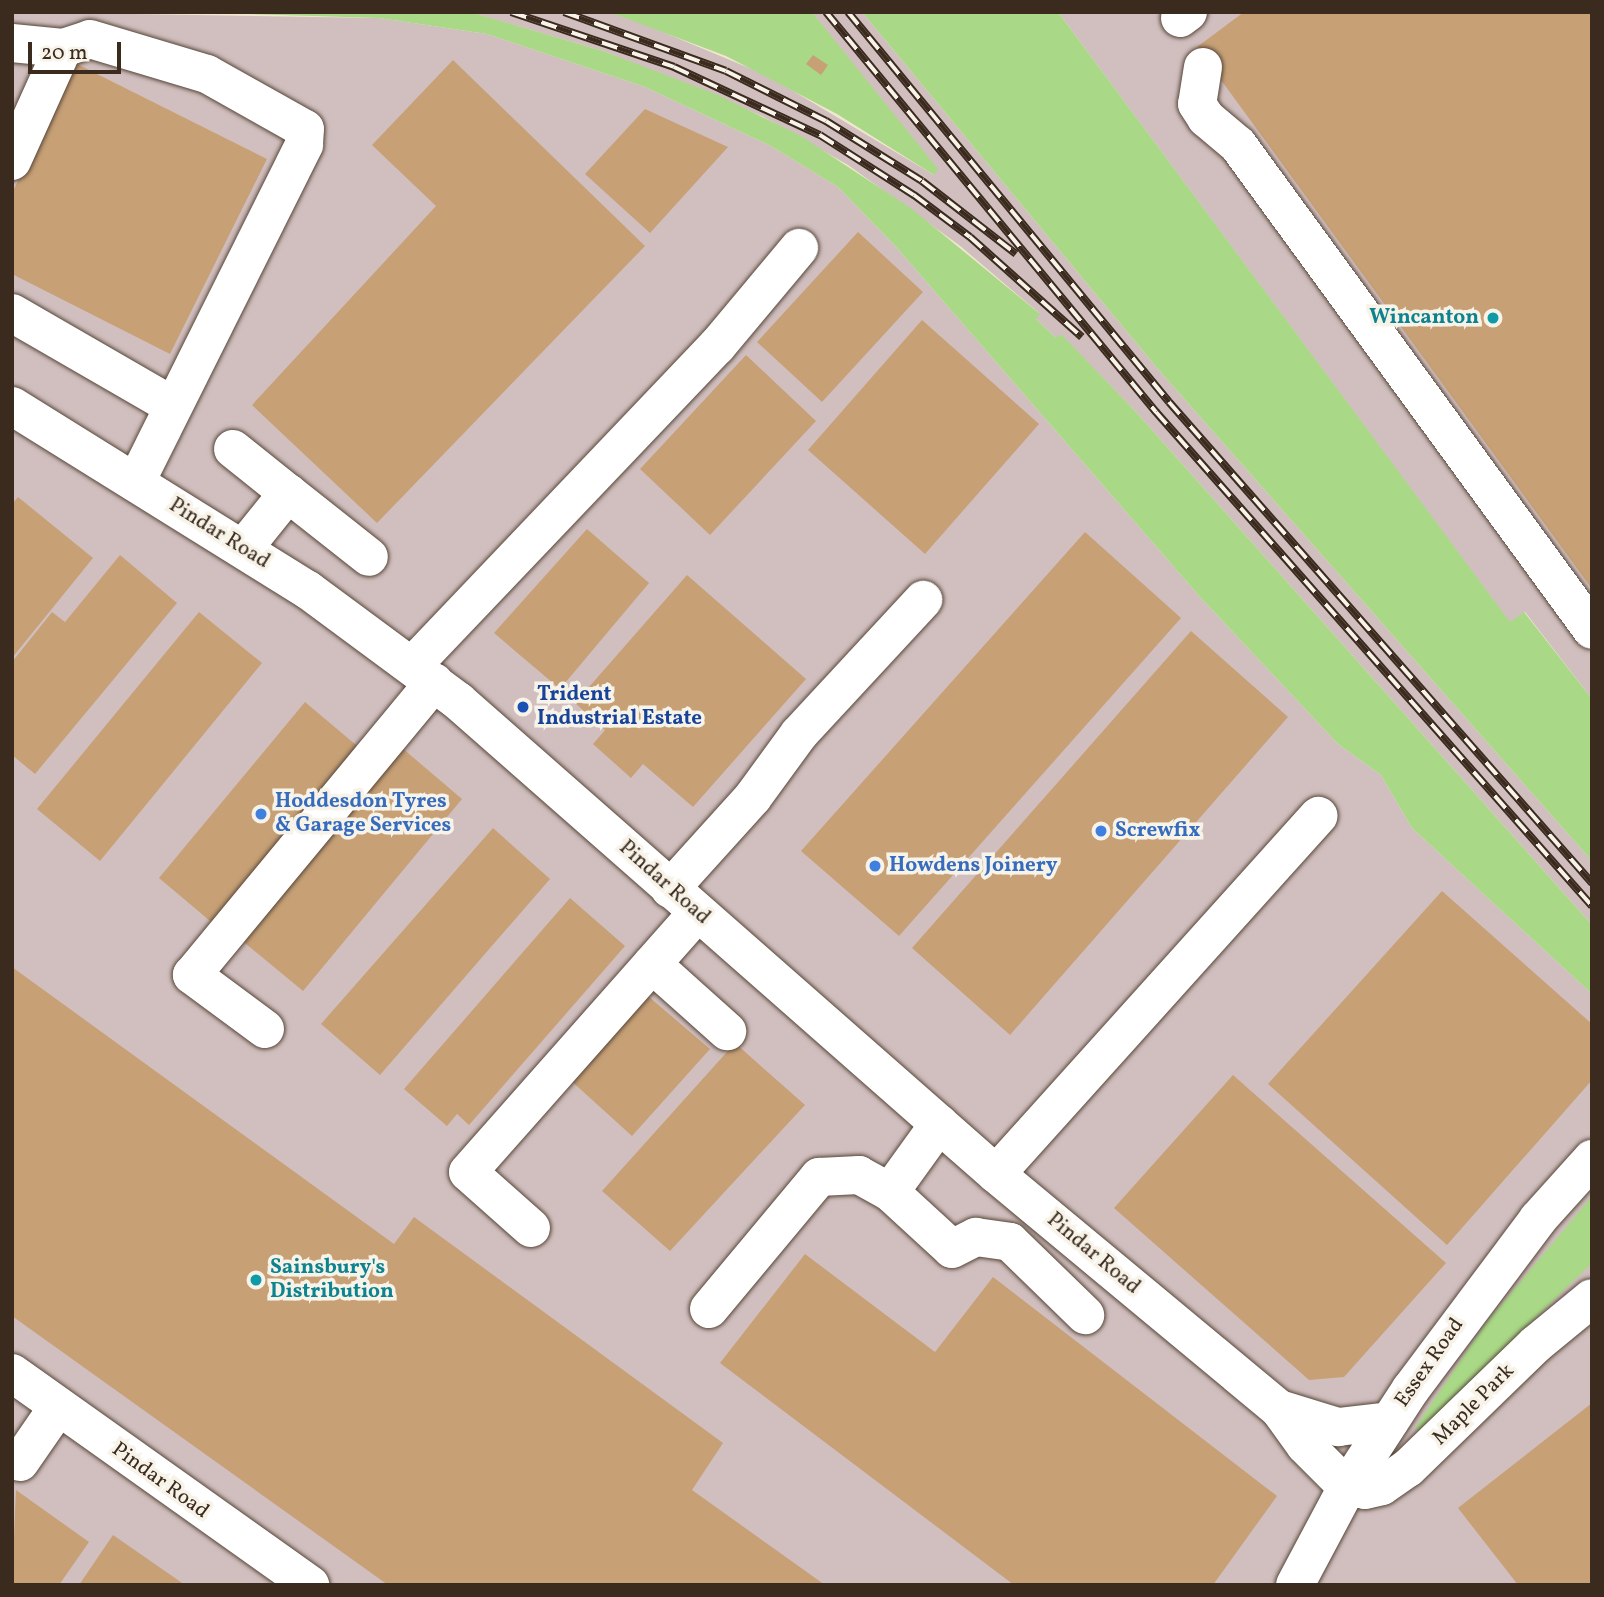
<!DOCTYPE html>
<style>
body{margin:0}
#map{position:relative;width:1604px;height:1597px;overflow:hidden;background:#f1e7ce;font-family:Vollkorn,serif}
div>[style]{position:absolute}
.industrial>*{inset:0;background:#d1bfbf}
.green>*{inset:0;background:#a9d987}
.building>*{inset:0;background:#c7a076}
.roads{filter:drop-shadow(0 0 2px #564638) drop-shadow(0 0 2px #564638)}
.minor>*{height:38px;margin:-19px;padding:0 19px;transform-origin:19px;border-radius:19px;background:#fff}
.rail>*{height:8px;margin-top:-4px;transform-origin:0;background:repeating-linear-gradient(90deg,#f7f3e8 0 16px,#3b2a1e 0 32px);box-sizing:border-box;border-block:2px solid #3b2a1e}
.dots>*{width:19px;height:19px;translate:-50% -50%;box-sizing:border-box;border:4px solid #f7f3e8;border-radius:50%}
span{translate:-50% -50%;white-space:nowrap;text-align:center;line-height:1.15;-webkit-text-stroke:7px #f7f3e8;paint-order:stroke}
.culture-label{font-size:21px;color:#0d838f;font-weight:700}
.right{translate:-100% -50%;text-align:right}
.left{translate:0 -50%;text-align:left}
.street-label{font-size:21px;color:#3b2a1e}
.transit-label{font-size:21px;color:#164399;font-weight:700}
.shop-label{font-size:21px;color:#366cbe;font-weight:700}
.frame{position:absolute;inset:0;border:14px solid #3b2a1e;pointer-events:none}
.scale{position:absolute;left:28px;top:42px;width:93px;height:32px;box-sizing:border-box;border:4px solid #3b2a1e;border-top:0;padding-left:9px;font-size:21px;line-height:24px;white-space:nowrap;color:#3b2a1e;-webkit-text-stroke:5px #f7f3e8;paint-order:stroke}
</style>
<div id="map">
<div class="industrial">
<div style="clip-path:polygon(12px 12px,379px 18px,487px 34px,645px 87px,769px 145px,838px 187px,898px 249px,1200px 597px,1338px 744px,1381px 775px,1412px 828px,1592px 994px,1592px 1585px,12px 1585px)"></div>
<div style="clip-path:polygon(469px 12px,609px 12px,639px 22px,768px 76px,934px 175px,812px 12px,862px 12px,1158px 369px,1592px 861px,1592px 925px,1136px 412px,1061px 335px,1057px 339px,1035px 318px,1039px 313px,959px 245px,848px 165px,762px 116px,603px 51px)"></div>
<div style="clip-path:polygon(1058px 12px,1592px 12px,1592px 699px,1525px 612px,1510px 623px)"></div>
</div>
<div class="green">
<div style="clip-path:polygon(180px 12px,469px 12px,494px 19px,603px 51px,718px 95px,801px 136px,912px 209px,1040px 314px,1036px 319px,1056px 338px,1061px 334px,1136px 412px,1592px 925px,1592px 994px,1412px 828px,1381px 775px,1338px 744px,1200px 597px,898px 249px,838px 187px,769px 145px,645px 87px,487px 34px,379px 18px)"></div>
<div style="clip-path:polygon(609px 12px,812px 12px,938px 169px,934px 175px,837px 114px,726px 56px)"></div>
<div style="clip-path:polygon(862px 12px,1058px 12px,1510px 622px,1524px 612px,1592px 699px,1592px 861px,1158px 369px)"></div>
<div style="clip-path:polygon(1592px 1196px,1592px 1263px,1419px 1431px,1415px 1428px,1486px 1323px)"></div>
</div>
<div class="building">
<div style="clip-path:polygon(1244px 12px,1592px 12px,1592px 589px,1197px 47px)"></div>
<div style="clip-path:polygon(813px 55px,828px 65px,821px 75px,806px 64px)"></div>
<div style="clip-path:polygon(453px 60px,645px 246px,377px 523px,252px 405px,436px 206px,372px 145px)"></div>
<div style="clip-path:polygon(77px 64px,267px 159px,170px 354px,12px 274px,12px 193px)"></div>
<div style="clip-path:polygon(645px 109px,728px 147px,650px 233px,585px 174px)"></div>
<div style="clip-path:polygon(858px 232px,923px 292px,822px 402px,757px 342px)"></div>
<div style="clip-path:polygon(922px 320px,1039px 424px,925px 554px,808px 450px)"></div>
<div style="clip-path:polygon(746px 355px,816px 421px,710px 535px,640px 469px)"></div>
<div style="clip-path:polygon(18px 497px,93px 558px,12px 658px,12px 504px)"></div>
<div style="clip-path:polygon(587px 529px,649px 583px,560px 689px,494px 633px)"></div>
<div style="clip-path:polygon(1085px 532px,1181px 618px,899px 936px,801px 851px)"></div>
<div style="clip-path:polygon(120px 555px,177px 603px,35px 774px,12px 755px,12px 662px,52px 612px,65px 622px)"></div>
<div style="clip-path:polygon(687px 575px,806px 679px,693px 807px,643px 764px,631px 778px,593px 744px,605px 730px,575px 703px)"></div>
<div style="clip-path:polygon(199px 612px,262px 663px,100px 861px,37px 809px)"></div>
<div style="clip-path:polygon(1191px 631px,1288px 717px,1010px 1035px,912px 948px)"></div>
<div style="clip-path:polygon(305px 702px,362px 750px,216px 926px,159px 878px)"></div>
<div style="clip-path:polygon(395px 742px,462px 799px,303px 991px,234px 934px)"></div>
<div style="clip-path:polygon(493px 828px,550px 879px,380px 1075px,321px 1024px)"></div>
<div style="clip-path:polygon(1442px 891px,1592px 1024px,1592px 1080px,1447px 1245px,1268px 1084px)"></div>
<div style="clip-path:polygon(570px 898px,625px 946px,469px 1125px,457px 1114px,447px 1126px,404px 1089px)"></div>
<div style="clip-path:polygon(12px 967px,394px 1244px,414px 1217px,723px 1443px,692px 1490px,825px 1585px,388px 1585px,12px 1316px)"></div>
<div style="clip-path:polygon(642px 991px,710px 1049px,632px 1136px,568px 1078px)"></div>
<div style="clip-path:polygon(735px 1043px,805px 1105px,670px 1251px,602px 1191px)"></div>
<div style="clip-path:polygon(1233px 1075px,1446px 1263px,1344px 1377px,1309px 1380px,1114px 1208px)"></div>
<div style="clip-path:polygon(805px 1254px,935px 1352px,993px 1277px,1277px 1496px,1213px 1585px,1014px 1585px,720px 1363px)"></div>
<div style="clip-path:polygon(1592px 1403px,1592px 1585px,1518px 1585px,1458px 1508px)"></div>
<div style="clip-path:polygon(16px 1490px,89px 1542px,59px 1585px,12px 1585px)"></div>
<div style="clip-path:polygon(113px 1535px,185px 1585px,79px 1585px)"></div>
</div>
<div class="roads">
<div class="minor">
<div style="left:1180px;top:18px;width:10px;rotate:-37deg"></div>
<div style="left:12px;top:43px;width:51px;rotate:5.6deg"></div>
<div style="left:1203px;top:67px;width:37px;rotate:99deg"></div>
<div style="left:1197px;top:104px;width:17px;rotate:57deg"></div>
<div style="left:1206px;top:118px;width:42px;rotate:40.2deg"></div>
<div style="left:1238px;top:145px;width:600px;rotate:53.87deg"></div>
<div style="left:12px;top:161px;width:124px;rotate:-65.7deg"></div>
<div style="left:63px;top:48px;width:28px;rotate:-18deg"></div>
<div style="left:90px;top:39px;width:122px;rotate:16.7deg"></div>
<div style="left:207px;top:74px;width:112px;rotate:29.3deg"></div>
<div style="left:305px;top:129px;width:16px;rotate:94deg"></div>
<div style="left:304px;top:145px;width:377px;rotate:116.5deg"></div>
<div style="left:12px;top:313px;width:186px;rotate:30deg"></div>
<div style="left:12px;top:406px;width:349px;rotate:31.9deg"></div>
<div style="left:308px;top:590px;width:187px;rotate:36.5deg"></div>
<div style="left:458px;top:701px;width:716px;rotate:41.32deg"></div>
<div style="left:996px;top:1174px;width:368px;rotate:39.7deg"></div>
<div style="left:1279px;top:1409px;width:44px;rotate:54.2deg"></div>
<div style="left:1305px;top:1445px;width:59px;rotate:45deg"></div>
<div style="left:233px;top:449px;width:70px;rotate:38.7deg"></div>
<div style="left:243px;top:549px;width:72px;rotate:-51.2deg"></div>
<div style="left:288px;top:493px;width:103px;rotate:38.3deg"></div>
<div style="left:413px;top:665px;width:441px;rotate:-46.4deg"></div>
<div style="left:717px;top:346px;width:128px;rotate:-50.1deg"></div>
<div style="left:670px;top:889px;width:124px;rotate:-47.9deg"></div>
<div style="left:753px;top:797px;width:78px;rotate:-53.9deg"></div>
<div style="left:799px;top:734px;width:183px;rotate:-47.2deg"></div>
<div style="left:652px;top:964px;width:101px;rotate:41.8deg"></div>
<div style="left:265px;top:1029px;width:91px;rotate:-143.5deg"></div>
<div style="left:192px;top:975px;width:380px;rotate:-50.4deg"></div>
<div style="left:996px;top:1174px;width:482px;rotate:-48deg"></div>
<div style="left:890px;top:1192px;width:84px;rotate:42.6deg"></div>
<div style="left:952px;top:1249px;width:27px;rotate:-27deg"></div>
<div style="left:976px;top:1237px;width:34px;rotate:8deg"></div>
<div style="left:1010px;top:1242px;width:105px;rotate:44.2deg"></div>
<div style="left:531px;top:1228px;width:84px;rotate:-138.4deg"></div>
<div style="left:468px;top:1172px;width:344px;rotate:-48.5deg"></div>
<div style="left:709px;top:1309px;width:172px;rotate:-50.2deg"></div>
<div style="left:819px;top:1177px;width:40px;rotate:-2.9deg"></div>
<div style="left:859px;top:1175px;width:35px;rotate:29deg"></div>
<div style="left:890px;top:1192px;width:84px;rotate:-54.2deg"></div>
<div style="left:12px;top:1373px;width:366px;rotate:35.4deg"></div>
<div style="left:1279px;top:1409px;width:62px;rotate:17deg"></div>
<div style="left:1338px;top:1427px;width:52px;rotate:-6.6deg"></div>
<div style="left:20px;top:1462px;width:67px;rotate:-55.4deg"></div>
<div style="left:1347px;top:1487px;width:18px;rotate:9deg"></div>
<div style="left:1365px;top:1490px;width:17px;rotate:-13deg"></div>
<div style="left:1382px;top:1486px;width:32px;rotate:-35deg"></div>
<div style="left:1408px;top:1468px;width:178px;rotate:-44.1deg"></div>
<div style="left:1536px;top:1344px;width:72px;rotate:-39.4deg"></div>
<div style="left:1295px;top:1585px;width:111px;rotate:-62deg"></div>
<div style="left:1347px;top:1487px;width:117px;rotate:-56.9deg"></div>
<div style="left:1411px;top:1389px;width:212px;rotate:-53.2deg"></div>
<div style="left:1538px;top:1219px;width:81px;rotate:-48deg"></div>
</div>
</div>
<div class="rail">
<div style="left:511px;top:12px;width:172px;rotate:18.6deg"></div>
<div style="left:674px;top:67px;width:161px;rotate:25deg"></div>
<div style="left:820px;top:135px;width:112px;rotate:32.6deg"></div>
<div style="left:914px;top:195px;width:70px;rotate:36.9deg"></div>
<div style="left:970px;top:237px;width:150px;rotate:41.8deg"></div>
<div style="left:564px;top:12px;width:172px;rotate:20deg"></div>
<div style="left:726px;top:71px;width:112px;rotate:26.6deg"></div>
<div style="left:826px;top:121px;width:113px;rotate:32deg"></div>
<div style="left:922px;top:181px;width:119px;rotate:37.8deg"></div>
<div style="left:826px;top:12px;width:519px;rotate:50.48deg"></div>
<div style="left:1156px;top:412px;width:659px;rotate:48.57deg"></div>
<div style="left:848px;top:12px;width:505px;rotate:50.54deg"></div>
<div style="left:1169px;top:402px;width:641px;rotate:48.67deg"></div>
</div>
<div class="dots">
<div style="left:1493px;top:318px;background:#0f9aa8"></div>
<div style="left:523px;top:707px;background:#1a4fb4"></div>
<div style="left:261px;top:814px;background:#3f7fe0"></div>
<div style="left:1101px;top:831px;background:#3f7fe0"></div>
<div style="left:875px;top:866px;background:#3f7fe0"></div>
<div style="left:256px;top:1280px;background:#0f9aa8"></div>
</div>
<div class="culture-label">
<span class="right" style="left:1479px;top:318px">Wincanton</span>
<span class="left" style="left:270px;top:1280px">Sainsbury's<br>Distribution</span>
</div>
<div class="street-label">
<span style="left:219px;top:534px;rotate:32deg">Pindar Road</span>
<span style="left:664px;top:883px;rotate:42deg">Pindar Road</span>
<span style="left:1093px;top:1254px;rotate:40deg">Pindar Road</span>
<span style="left:1430px;top:1363px;rotate:-55deg">Essex Road</span>
<span style="left:1474px;top:1405px;rotate:-45deg">Maple Park</span>
<span style="left:160px;top:1481px;rotate:36deg">Pindar Road</span>
</div>
<div class="transit-label">
<span class="left" style="left:537px;top:707px">Trident<br>Industrial Estate</span>
</div>
<div class="shop-label">
<span class="left" style="left:275px;top:814px">Hoddesdon Tyres<br>&amp; Garage Services</span>
<span class="left" style="left:1115px;top:831px">Screwfix</span>
<span class="left" style="left:889px;top:866px">Howdens Joinery</span>
</div>
<div class="frame"></div>
<div class="scale">20 m</div>
</div>
